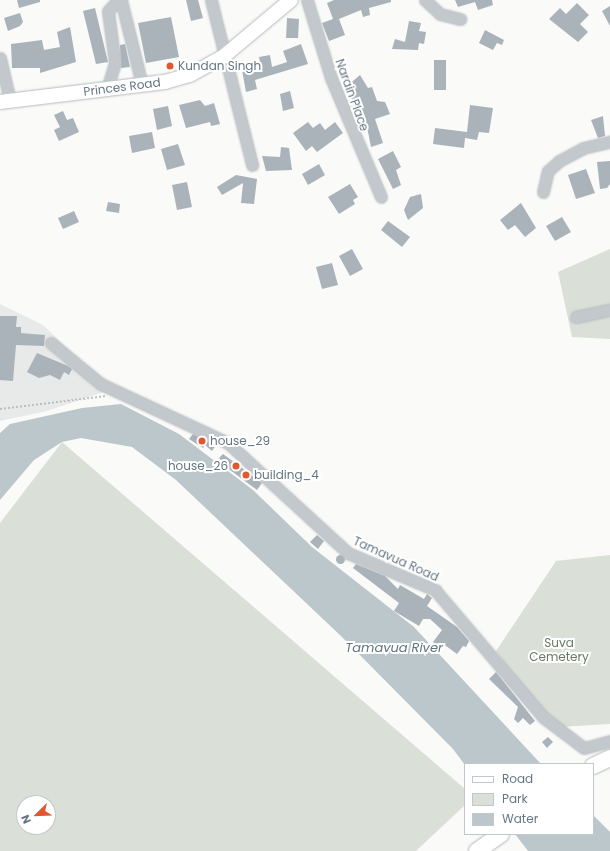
<!DOCTYPE html>
<style>
body{margin:0}
#map{position:relative;width:610px;height:851px;overflow:hidden;background:#fafaf8;font-family:Poppins,sans-serif}
div>[style]{position:absolute}
.built>*{inset:0;background:#e8e9e9}
.green>*{inset:0;background:#dadfd7}
.water>*{inset:0;background:#bbc7cb}
.building>*{inset:0;background:#aab3b9}
.round{border-radius:50%}
.path>*{height:1.5px;margin-top:-0.75px;transform-origin:0;background:repeating-linear-gradient(90deg,#bbbfc2 0 2px,transparent 0 4px)}
.roads{filter:drop-shadow(0 0 1px #b5babe) drop-shadow(0 0 1px #b5babe)}
.minor>*{height:11px;margin:-5.5px;padding:0 5.5px;transform-origin:5.5px;border-radius:5.5px;background:#c3c8cc}
.major>*{height:14px;margin:-7px;padding:0 7px;transform-origin:7px;border-radius:7px;background:#fff}
.highway>*{height:16px;margin:-8px;padding:0 8px;transform-origin:8px;border-radius:8px;background:#fff}
.dots>*{width:11px;height:11px;translate:-50% -50%;box-sizing:border-box;border:2px solid #fff;border-radius:50%}
span{translate:-50% -50%;white-space:nowrap;text-align:center;line-height:1.15;-webkit-text-stroke:4px #fff;paint-order:stroke}
.poi-label{font-size:12px;color:#657683}
.left{translate:0 -50%;text-align:left}
.right{translate:-100% -50%;text-align:right}
.street-label{font-size:12px;color:#657683}
.park-label{font-size:12px;color:#687a64}
.water-label{font-size:13px;color:#60757c;font-style:italic}
.legend{position:absolute;left:464px;top:763px;width:130px;height:72px;box-sizing:border-box;background:#fff;border:1px solid #c1c8cd;margin:0;padding:5px 7px;list-style:none;font-size:12px;color:#657683}
.legend li{display:flex;align-items:center;gap:8px;height:20px}
.legend b{width:20px;border:1px solid #c1c8cd}
.north{position:absolute;left:16px;top:795px;width:40px;height:40px;box-sizing:border-box;background:#fff;border:1px solid #c1c8cd;border-radius:50%;rotate:247deg;font-size:11px;font-weight:700;line-height:16px;text-align:center;color:#657683}
.north::after{content:'';display:block;margin:auto;width:14px;height:18px;background:#e4572e;clip-path:polygon(50% 0,100% 100%,50% 72%,0 100%)}
</style>
<div id="map">
<div class="built">
<div style="clip-path:polygon(0 304px,43px 325px,110px 390px,47px 411px,0 421px)"></div>
</div>
<div class="green">
<div style="clip-path:polygon(610px 249px,610px 339px,572px 337px,558px 272px)"></div>
<div style="clip-path:polygon(evenodd,62px 442px,465px 789px,465px 805px,416px 851px,0 851px,0 523px,62px 442px,24px 803px,48px 803px,48px 827px,24px 827px,24px 803px)"></div>
<div style="clip-path:polygon(610px 555px,610px 724px,559px 727px,544px 715px,496px 651px,556px 561px)"></div>
</div>
<div class="water">
<div style="clip-path:polygon(121px 404px,179px 434px,253px 490px,312px 547px,414px 627px,541px 764px,465px 765px,453px 749px,342px 637px,176px 480px,132px 447px,81px 438px,62px 442px,34px 460px,0 500px,0 433px,10px 424px,82px 408px)"></div>
<div style="clip-path:polygon(593px 815px,610px 832px,610px 851px,528px 851px,515px 834px,593px 834px)"></div>
</div>
<div class="building">
<div style="clip-path:polygon(17px 0,40px 0,40px 2px,19px 8px)"></div>
<div style="clip-path:polygon(186px 0,198px 0,203px 18px,191px 21px)"></div>
<div style="clip-path:polygon(334px 0,391px 0,391px 2px,369px 8px,370px 15px,363px 17px,361px 10px,339px 19px,345px 35px,329px 41px,322px 23px,333px 19px,327px 3px)"></div>
<div style="clip-path:polygon(455px 0,492px 0,493px 5px,478px 10px,475px 2px,458px 7px)"></div>
<div style="clip-path:polygon(577px 3px,589px 15px,580px 24px,588px 32px,578px 42px,549px 19px,560px 8px,566px 14px)"></div>
<div style="clip-path:polygon(610px 6px,610px 26px,602px 11px)"></div>
<div style="clip-path:polygon(95px 8px,108px 62px,96px 64px,83px 11px)"></div>
<div style="clip-path:polygon(20px 13px,23px 22px,20px 26px,8px 31px,4px 18px)"></div>
<div style="clip-path:polygon(171px 17px,179px 57px,146px 63px,138px 23px)"></div>
<div style="clip-path:polygon(287px 18px,299px 19px,298px 38px,286px 38px)"></div>
<div style="clip-path:polygon(409px 21px,421px 23px,419px 31px,426px 32px,424px 44px,419px 43px,418px 50px,392px 49px,395px 39px,405px 42px)"></div>
<div style="clip-path:polygon(70px 27px,76px 62px,40px 73px,40px 68px,12px 68px,11px 44px,42px 40px,44px 50px,60px 47px,57px 32px)"></div>
<div style="clip-path:polygon(485px 30px,504px 40px,502px 45px,497px 43px,493px 50px,479px 43px)"></div>
<div style="clip-path:polygon(125px 44px,130px 67px,121px 68px,120px 45px)"></div>
<div style="clip-path:polygon(301px 44px,308px 64px,255px 80px,257px 89px,246px 92px,242px 70px,261px 66px,259px 57px,270px 55px,272px 67px,287px 62px,283px 51px)"></div>
<div style="clip-path:polygon(434px 60px,446px 60px,446px 90px,434px 90px)"></div>
<div style="clip-path:polygon(360px 75px,368px 88px,372px 87px,377px 101px,385px 102px,390px 114px,375px 119px,383px 143px,371px 147px,365px 117px,357px 101px,353px 102px,347px 86px)"></div>
<div style="clip-path:polygon(290px 91px,294px 108px,283px 111px,280px 94px)"></div>
<div style="clip-path:polygon(200px 100px,205px 106px,214px 103px,220px 124px,211px 126px,210px 122px,186px 128px,179px 105px)"></div>
<div style="clip-path:polygon(470px 105px,493px 108px,489px 133px,479px 132px,477px 140px,465px 138px,464px 148px,433px 144px,435px 128px,467px 132px)"></div>
<div style="clip-path:polygon(168px 106px,172px 126px,157px 130px,153px 109px)"></div>
<div style="clip-path:polygon(63px 111px,67px 120px,73px 118px,79px 132px,59px 141px,54px 130px,60px 127px,54px 115px)"></div>
<div style="clip-path:polygon(603px 116px,605px 136px,598px 138px,591px 120px)"></div>
<div style="clip-path:polygon(308px 122px,313px 128px,320px 123px,325px 130px,335px 122px,343px 133px,317px 152px,312px 146px,306px 151px,293px 133px)"></div>
<div style="clip-path:polygon(152px 132px,155px 148px,132px 153px,129px 136px)"></div>
<div style="clip-path:polygon(178px 144px,185px 165px,167px 170px,161px 149px)"></div>
<div style="clip-path:polygon(281px 147px,289px 148px,292px 170px,266px 171px,262px 156px,280px 157px)"></div>
<div style="clip-path:polygon(393px 151px,401px 167px,396px 170px,401px 185px,393px 189px,378px 159px)"></div>
<div style="clip-path:polygon(610px 161px,610px 184px,607px 188px,600px 189px,597px 162px)"></div>
<div style="clip-path:polygon(319px 164px,325px 175px,308px 185px,302px 174px)"></div>
<div style="clip-path:polygon(586px 169px,595px 193px,576px 199px,568px 175px)"></div>
<div style="clip-path:polygon(236px 175px,257px 179px,254px 204px,241px 203px,243px 183px,222px 195px,217px 187px)"></div>
<div style="clip-path:polygon(187px 182px,192px 207px,177px 210px,172px 185px)"></div>
<div style="clip-path:polygon(350px 184px,358px 197px,353px 200px,355px 204px,339px 214px,328px 197px)"></div>
<div style="clip-path:polygon(421px 194px,423px 208px,408px 220px,404px 210px,410px 197px)"></div>
<div style="clip-path:polygon(108px 202px,120px 204px,119px 213px,106px 211px)"></div>
<div style="clip-path:polygon(521px 203px,536px 228px,525px 237px,515px 225px,508px 230px,500px 220px)"></div>
<div style="clip-path:polygon(74px 211px,79px 222px,63px 229px,58px 218px)"></div>
<div style="clip-path:polygon(562px 217px,571px 232px,555px 241px,546px 226px)"></div>
<div style="clip-path:polygon(388px 221px,410px 237px,402px 247px,381px 230px)"></div>
<div style="clip-path:polygon(352px 249px,363px 269px,350px 276px,339px 256px)"></div>
<div style="clip-path:polygon(332px 263px,338px 285px,322px 289px,316px 267px)"></div>
<div style="clip-path:polygon(0 316px,17px 316px,16px 327px,21px 327px,21px 333px,45px 335px,44px 346px,16px 345px,13px 381px,0 380px)"></div>
<div style="clip-path:polygon(37px 353px,68px 366px,72px 369px,69px 375px,64px 372px,60px 380px,50px 375px,39px 378px,27px 372px)"></div>
<div style="clip-path:polygon(193px 434px,216px 445px,212px 451px,205px 445px,203px 448px,189px 439px)"></div>
<div style="clip-path:polygon(223px 454px,262px 483px,257px 490px,230px 470px,219px 458px)"></div>
<div style="clip-path:polygon(317px 535px,324px 541px,318px 549px,310px 542px)"></div>
<div class="round" style="left:335.5px;top:554.5px;width:9px;height:9px"></div>
<div style="clip-path:polygon(356px 564px,385px 576px,398px 589px,400px 585px,424px 599px,427px 594px,432px 598px,427px 606px,457px 627px,469px 641px,466px 647px,463px 646px,457px 654px,442px 643px,439px 647px,433px 642px,442px 630px,430px 619px,423px 619px,419px 626px,394px 611px,399px 603px,353px 568px)"></div>
<div style="clip-path:polygon(496px 672px,535px 721px,530px 725px,523px 718px,518px 723px,514px 719px,518px 707px,489px 679px)"></div>
<div style="clip-path:polygon(548px 737px,553px 742px,547px 748px,542px 742px)"></div>
</div>
<div class="path">
<div style="left:0;top:409px;width:107px;rotate:-7deg"></div>
</div>
<div class="roads">
<div class="minor">
<div style="left:121px;top:0;width:88px;rotate:76.1deg"></div>
<div style="left:211px;top:0;width:170px;rotate:76deg"></div>
<div style="left:307px;top:0;width:82px;rotate:72.9deg"></div>
<div style="left:331px;top:78px;width:129px;rotate:67.2deg"></div>
<div style="left:425px;top:0;width:21px;rotate:43deg"></div>
<div style="left:440px;top:14px;width:21px;rotate:14deg"></div>
<div style="left:0;top:58px;width:44px;rotate:76.9deg"></div>
<div style="left:107px;top:89px;width:27px;rotate:-73deg"></div>
<div style="left:115px;top:63px;width:52px;rotate:-97.7deg"></div>
<div style="left:108px;top:11px;width:15px;rotate:-48deg"></div>
<div style="left:543px;top:192px;width:22px;rotate:-77deg"></div>
<div style="left:548px;top:171px;width:15px;rotate:-42deg"></div>
<div style="left:559px;top:161px;width:27px;rotate:-28deg"></div>
<div style="left:583px;top:148px;width:28px;rotate:-13deg"></div>
<div style="left:576px;top:317px;width:35px;rotate:-12deg"></div>
<div style="left:51px;top:343px;width:65px;rotate:39.4deg"></div>
<div style="left:101px;top:384px;width:140px;rotate:24.9deg"></div>
<div style="left:228px;top:443px;width:163px;rotate:42.5deg"></div>
<div style="left:348px;top:553px;width:95px;rotate:23deg"></div>
<div style="left:435px;top:590px;width:167px;rotate:49.6deg"></div>
<div style="left:543px;top:717px;width:51px;rotate:37.1deg"></div>
<div style="left:584px;top:748px;width:27px;rotate:-15deg"></div>
</div>
<div class="major">
<div style="left:0;top:102px;width:166px;rotate:-6.9deg"></div>
<div style="left:165px;top:82px;width:26px;rotate:-16deg"></div>
<div style="left:190px;top:75px;width:39px;rotate:-29deg"></div>
<div style="left:224px;top:56px;width:87px;rotate:-39.9deg"></div>
</div>
<div class="highway">
<div style="left:593px;top:766px;width:19px;rotate:-25deg"></div>
<div style="left:477px;top:851px;width:29px;rotate:-35deg"></div>
</div>
</div>
<div class="dots">
<div style="left:170px;top:66px;background:#e4572e"></div>
<div style="left:202px;top:441px;background:#e4572e"></div>
<div style="left:236px;top:466px;background:#e4572e"></div>
<div style="left:246px;top:475px;background:#e4572e"></div>
</div>
<div class="poi-label">
<span class="left" style="left:178px;top:66px">Kundan Singh</span>
<span class="left" style="left:210px;top:441px">house_29</span>
<span class="right" style="left:228px;top:466px">house_26</span>
<span class="left" style="left:254px;top:475px">building_4</span>
</div>
<div class="street-label">
<span style="left:122px;top:87px;rotate:-7deg">Princes Road</span>
<span style="left:352px;top:95px;rotate:70deg">Narain Place</span>
<span style="left:396px;top:559px;rotate:24deg">Tamavua Road</span>
</div>
<div class="park-label">
<span style="left:559px;top:650px">Suva<br>Cemetery</span>
</div>
<div class="water-label">
<span style="left:394px;top:648px">Tamavua River</span>
</div>
<ul class="legend">
<li><b style="height:5px;background:#fff"></b>Road</li>
<li><b style="height:11px;background:#dadfd7"></b>Park</li>
<li><b style="height:11px;background:#bbc7cb"></b>Water</li>
</ul>
<div class="north">N</div>
</div>
